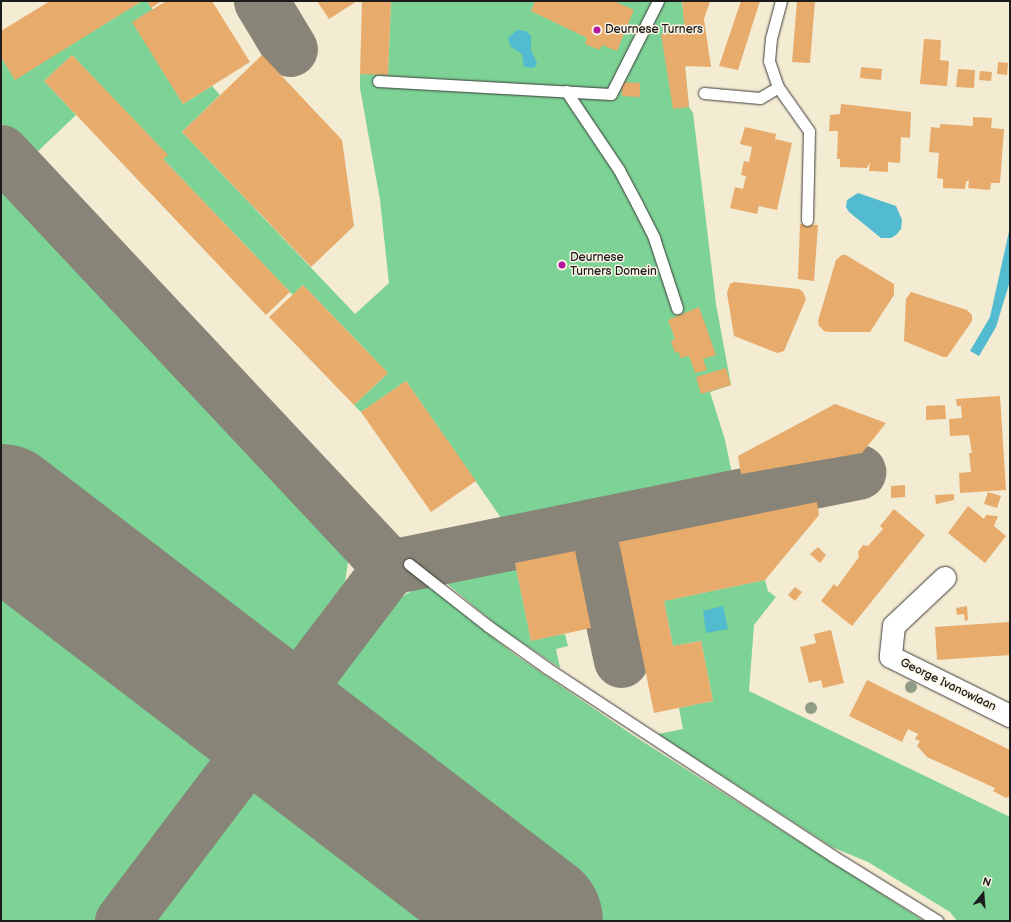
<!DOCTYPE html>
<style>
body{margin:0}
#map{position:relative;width:1011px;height:922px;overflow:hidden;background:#f4ebd3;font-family:"Balsamiq Sans",sans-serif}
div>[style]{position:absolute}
.green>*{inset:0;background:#7dd296}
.water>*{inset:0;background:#52bbcf}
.taxiway>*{height:55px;margin:-27.5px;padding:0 27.5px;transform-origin:27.5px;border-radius:27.5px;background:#888478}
.runway>*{height:138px;margin:-69px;padding:0 69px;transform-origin:69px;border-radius:69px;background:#888478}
.building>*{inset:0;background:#e7ab6c}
.roads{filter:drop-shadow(0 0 1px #3c3b37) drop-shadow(0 0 1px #3c3b37)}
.service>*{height:11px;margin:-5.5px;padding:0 5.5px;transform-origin:5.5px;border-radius:5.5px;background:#fff}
.minor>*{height:22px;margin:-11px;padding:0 11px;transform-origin:11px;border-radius:11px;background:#fff}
.trees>*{width:12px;height:12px;margin:-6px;border-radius:50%;background:#909c86}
.dots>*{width:11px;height:11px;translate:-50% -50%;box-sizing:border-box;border:2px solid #fcf5e5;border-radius:50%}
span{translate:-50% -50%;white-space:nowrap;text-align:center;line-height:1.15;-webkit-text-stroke:3px #fcf5e5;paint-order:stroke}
.poi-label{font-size:12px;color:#1c1c1c}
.left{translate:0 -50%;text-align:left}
.street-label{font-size:12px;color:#1c1c1c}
.frame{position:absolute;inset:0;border:2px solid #1c1c1c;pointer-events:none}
.north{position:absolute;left:963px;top:874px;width:40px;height:40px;-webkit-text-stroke:3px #fcf5e5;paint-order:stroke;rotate:17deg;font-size:11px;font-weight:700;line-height:16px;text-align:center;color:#1c1c1c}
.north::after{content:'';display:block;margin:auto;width:14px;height:18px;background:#1c1c1c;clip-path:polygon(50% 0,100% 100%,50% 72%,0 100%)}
</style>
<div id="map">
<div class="green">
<div style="clip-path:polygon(142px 1px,147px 1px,153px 10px,133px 22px,183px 104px,212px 86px,220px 95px,182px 132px,355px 314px,389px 283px,380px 200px,360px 88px,360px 74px,388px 74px,391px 1px,682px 1px,689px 65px,685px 67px,689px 107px,693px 113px,716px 304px,731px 385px,710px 392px,725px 440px,733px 478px,506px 525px,406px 381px,361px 412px,354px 405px,388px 373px,303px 285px,293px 295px,290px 292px,163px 159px,167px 155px,72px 55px,44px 81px,76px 115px,33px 156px,1px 123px,1px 57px,15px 79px)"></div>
<div style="clip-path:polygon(1px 182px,343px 539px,348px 562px,345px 582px,98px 921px,1px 921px)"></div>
<div style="clip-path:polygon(515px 563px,531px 640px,565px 634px,568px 646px,556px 649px,560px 668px,499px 627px,439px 577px)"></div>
<div style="clip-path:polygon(765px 580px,768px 591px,776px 597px,754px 625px,749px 691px,1010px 817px,1010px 921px,957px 921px,950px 912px,868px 862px,832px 847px,658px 734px,683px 729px,679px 708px,713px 701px,701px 641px,673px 646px,664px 601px)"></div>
<div style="clip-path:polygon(421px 587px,429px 587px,514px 654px,634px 736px,924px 921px,151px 921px,386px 609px,406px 594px)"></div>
</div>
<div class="water">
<div style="clip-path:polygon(517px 30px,526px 31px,531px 36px,531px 50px,537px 63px,534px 68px,524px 67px,522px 54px,511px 47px,508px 38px)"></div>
<div style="clip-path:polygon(858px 193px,896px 206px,902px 220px,901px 229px,896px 235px,891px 238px,881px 238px,849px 212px,846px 207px,847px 200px)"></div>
<div style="clip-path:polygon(1010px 227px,1010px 281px,996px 327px,979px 356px,970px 351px,990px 317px)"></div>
<div style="clip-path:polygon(723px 606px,728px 629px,706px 633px,703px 611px)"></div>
</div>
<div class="taxiway">
<div style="left:261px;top:1px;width:56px;rotate:58.9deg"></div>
<div style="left:1px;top:152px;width:569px;rotate:46.85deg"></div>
<div style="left:592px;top:526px;width:137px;rotate:77.8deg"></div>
<div style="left:122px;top:921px;width:444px;rotate:-52.9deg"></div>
<div style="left:390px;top:567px;width:478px;rotate:-11.5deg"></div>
</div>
<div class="runway">
<div style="left:1px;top:513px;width:671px;rotate:37.43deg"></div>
</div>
<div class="building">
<div style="clip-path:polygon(50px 1px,142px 1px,15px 80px,1px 57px,1px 31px)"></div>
<div style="clip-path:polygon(147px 1px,162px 1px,151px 8px)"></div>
<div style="clip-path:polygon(166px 1px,212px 1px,250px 62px,183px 104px,132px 22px)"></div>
<div style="clip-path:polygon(317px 1px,357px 1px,329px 19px)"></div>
<div style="clip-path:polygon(362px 1px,391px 1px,388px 75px,360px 74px)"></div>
<div style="clip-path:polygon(535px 1px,614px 1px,634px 10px,617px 51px,602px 45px,600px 50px,585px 44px,587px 38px,531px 11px)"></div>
<div style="clip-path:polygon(682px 1px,710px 1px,704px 19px,711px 67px,685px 66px,689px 107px,673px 109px,661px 34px,685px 32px)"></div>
<div style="clip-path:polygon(741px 1px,760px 1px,738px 70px,719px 66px)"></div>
<div style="clip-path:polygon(797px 1px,815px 1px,810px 63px,792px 62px)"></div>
<div style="clip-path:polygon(924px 39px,941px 40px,940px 60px,949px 61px,947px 86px,920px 84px)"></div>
<div style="clip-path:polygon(72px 55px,168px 155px,163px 159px,290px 292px,266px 315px,44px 81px)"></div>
<div style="clip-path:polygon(262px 55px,342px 140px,354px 226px,311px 267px,182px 132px)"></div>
<div style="clip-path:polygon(998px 62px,1008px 63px,1007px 75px,997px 74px)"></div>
<div style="clip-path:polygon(861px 67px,882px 69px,881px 80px,860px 78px)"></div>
<div style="clip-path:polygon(958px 69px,975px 70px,974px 88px,956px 87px)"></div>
<div style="clip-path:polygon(980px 71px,992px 72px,991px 81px,979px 80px)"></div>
<div style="clip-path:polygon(622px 82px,640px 83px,640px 97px,622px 96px)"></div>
<div style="clip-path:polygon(841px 104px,911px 112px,910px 138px,901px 137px,900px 163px,888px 162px,888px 172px,869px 171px,870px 162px,867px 168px,840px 167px,840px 159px,837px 159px,838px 131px,829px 131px,830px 115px,840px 114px)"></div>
<div style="clip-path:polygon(973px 117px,992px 118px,991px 128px,1004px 129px,1000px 183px,991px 183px,990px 190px,968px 188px,969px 181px,966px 181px,965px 189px,943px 188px,943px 179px,937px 178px,939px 153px,929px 152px,931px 127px,940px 128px,940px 124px,973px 126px)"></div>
<div style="clip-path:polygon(745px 127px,776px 134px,775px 139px,792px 143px,777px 210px,759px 206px,757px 214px,730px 208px,735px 187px,743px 189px,746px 176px,741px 175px,744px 161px,749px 162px,752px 147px,740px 144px)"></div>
<div style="clip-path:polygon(800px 224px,818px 225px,814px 281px,798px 279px)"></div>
<div style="clip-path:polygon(842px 255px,846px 255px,894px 284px,894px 295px,870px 332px,829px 332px,824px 331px,819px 326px,818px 321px,836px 260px)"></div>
<div style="clip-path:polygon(734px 282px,799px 289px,803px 292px,806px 299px,784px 351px,777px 353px,734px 336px,727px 293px,730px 284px)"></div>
<div style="clip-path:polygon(303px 285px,388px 373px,354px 405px,269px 317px)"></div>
<div style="clip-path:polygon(911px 292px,967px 310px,972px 315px,972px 321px,947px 357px,943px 357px,904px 341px,906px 299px)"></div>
<div style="clip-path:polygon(699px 307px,716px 355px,703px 359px,707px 370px,695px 373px,689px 356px,680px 358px,679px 352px,675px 353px,671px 341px,675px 339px,668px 320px)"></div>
<div style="clip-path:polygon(726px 368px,731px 385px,701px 394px,696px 377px)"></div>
<div style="clip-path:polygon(406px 381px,476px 481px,431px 512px,361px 412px)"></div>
<div style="clip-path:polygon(1000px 396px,1006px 490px,960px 493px,959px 473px,971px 472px,969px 453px,972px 453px,969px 435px,950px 436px,949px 419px,962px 418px,961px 406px,957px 406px,956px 399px)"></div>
<div style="clip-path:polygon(835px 404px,886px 423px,862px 453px,741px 474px,738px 456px)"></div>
<div style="clip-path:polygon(945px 405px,946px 419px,926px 420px,926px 406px)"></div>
<div style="clip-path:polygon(905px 485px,905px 497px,891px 498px,891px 486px)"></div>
<div style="clip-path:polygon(988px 492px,1001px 496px,997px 508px,984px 504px)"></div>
<div style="clip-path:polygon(954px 494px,954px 500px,936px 504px,935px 495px)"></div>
<div style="clip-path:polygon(817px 502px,819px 515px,765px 580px,664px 601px,673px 646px,701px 641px,713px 701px,654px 713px,619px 542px)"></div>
<div style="clip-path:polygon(968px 506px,984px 519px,986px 515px,998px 516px,994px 526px,1006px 536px,985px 563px,948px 533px)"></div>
<div style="clip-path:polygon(894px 509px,925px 535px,852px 626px,821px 601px,834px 584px,837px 587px,859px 557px,858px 552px,863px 545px,868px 546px,883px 529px,880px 526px)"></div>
<div style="clip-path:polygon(818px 547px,826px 555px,820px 563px,810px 554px)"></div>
<div style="clip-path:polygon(575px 551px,591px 628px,531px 641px,515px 563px)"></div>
<div style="clip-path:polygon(795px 587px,802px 592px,795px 601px,788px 595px)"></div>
<div style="clip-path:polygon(967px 606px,968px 620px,965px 621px,964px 614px,957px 615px,956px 608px)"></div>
<div style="clip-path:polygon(1009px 622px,1010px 655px,937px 660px,935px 627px)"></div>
<div style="clip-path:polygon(831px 630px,844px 683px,823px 688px,821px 680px,809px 683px,800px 647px,816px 643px,814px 634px)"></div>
<div style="clip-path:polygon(867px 680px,1010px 750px,1010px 796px,1006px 798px,993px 791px,995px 788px,927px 757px,917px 746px,920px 741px,915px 739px,918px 734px,908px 729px,902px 742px,849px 716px)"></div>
</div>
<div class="roads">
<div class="service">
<div style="left:781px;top:1px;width:38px;rotate:105deg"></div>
<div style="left:771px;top:38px;width:23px;rotate:95deg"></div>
<div style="left:769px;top:61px;width:28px;rotate:71deg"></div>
<div style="left:778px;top:87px;width:54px;rotate:54.8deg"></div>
<div style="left:809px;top:131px;width:89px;rotate:91.3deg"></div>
<div style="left:378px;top:81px;width:233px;rotate:3.2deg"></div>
<div style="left:611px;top:94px;width:104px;rotate:-63.2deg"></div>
<div style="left:566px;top:91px;width:95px;rotate:56.1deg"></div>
<div style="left:619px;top:170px;width:38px;rotate:62deg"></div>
<div style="left:637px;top:204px;width:38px;rotate:63deg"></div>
<div style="left:654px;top:238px;width:74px;rotate:71.8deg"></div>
<div style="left:704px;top:93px;width:56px;rotate:5.1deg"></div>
<div style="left:760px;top:98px;width:21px;rotate:-31deg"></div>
<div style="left:409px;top:564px;width:100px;rotate:38.1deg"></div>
<div style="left:488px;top:626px;width:72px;rotate:35.4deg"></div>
<div style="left:547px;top:668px;width:342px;rotate:33.3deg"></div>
<div style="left:833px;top:856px;width:123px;rotate:31.8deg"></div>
</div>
<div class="minor">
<div style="left:945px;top:578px;width:70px;rotate:136.7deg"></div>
<div style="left:894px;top:626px;width:31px;rotate:96deg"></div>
<div style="left:891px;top:657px;width:133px;rotate:26.4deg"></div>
</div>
</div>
<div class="trees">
<div style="left:911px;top:687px"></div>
<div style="left:811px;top:708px"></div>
</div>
<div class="dots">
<div style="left:597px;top:30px;background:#b5179e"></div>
<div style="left:562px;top:265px;background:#b5179e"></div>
</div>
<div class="poi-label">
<span class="left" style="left:605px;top:30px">Deurnese Turners</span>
<span class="left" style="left:570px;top:265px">Deurnese<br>Turners Domein</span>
</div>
<div class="street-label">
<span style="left:948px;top:685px;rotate:26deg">George Ivanowlaan</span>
</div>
<div class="frame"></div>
<div class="north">N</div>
</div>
